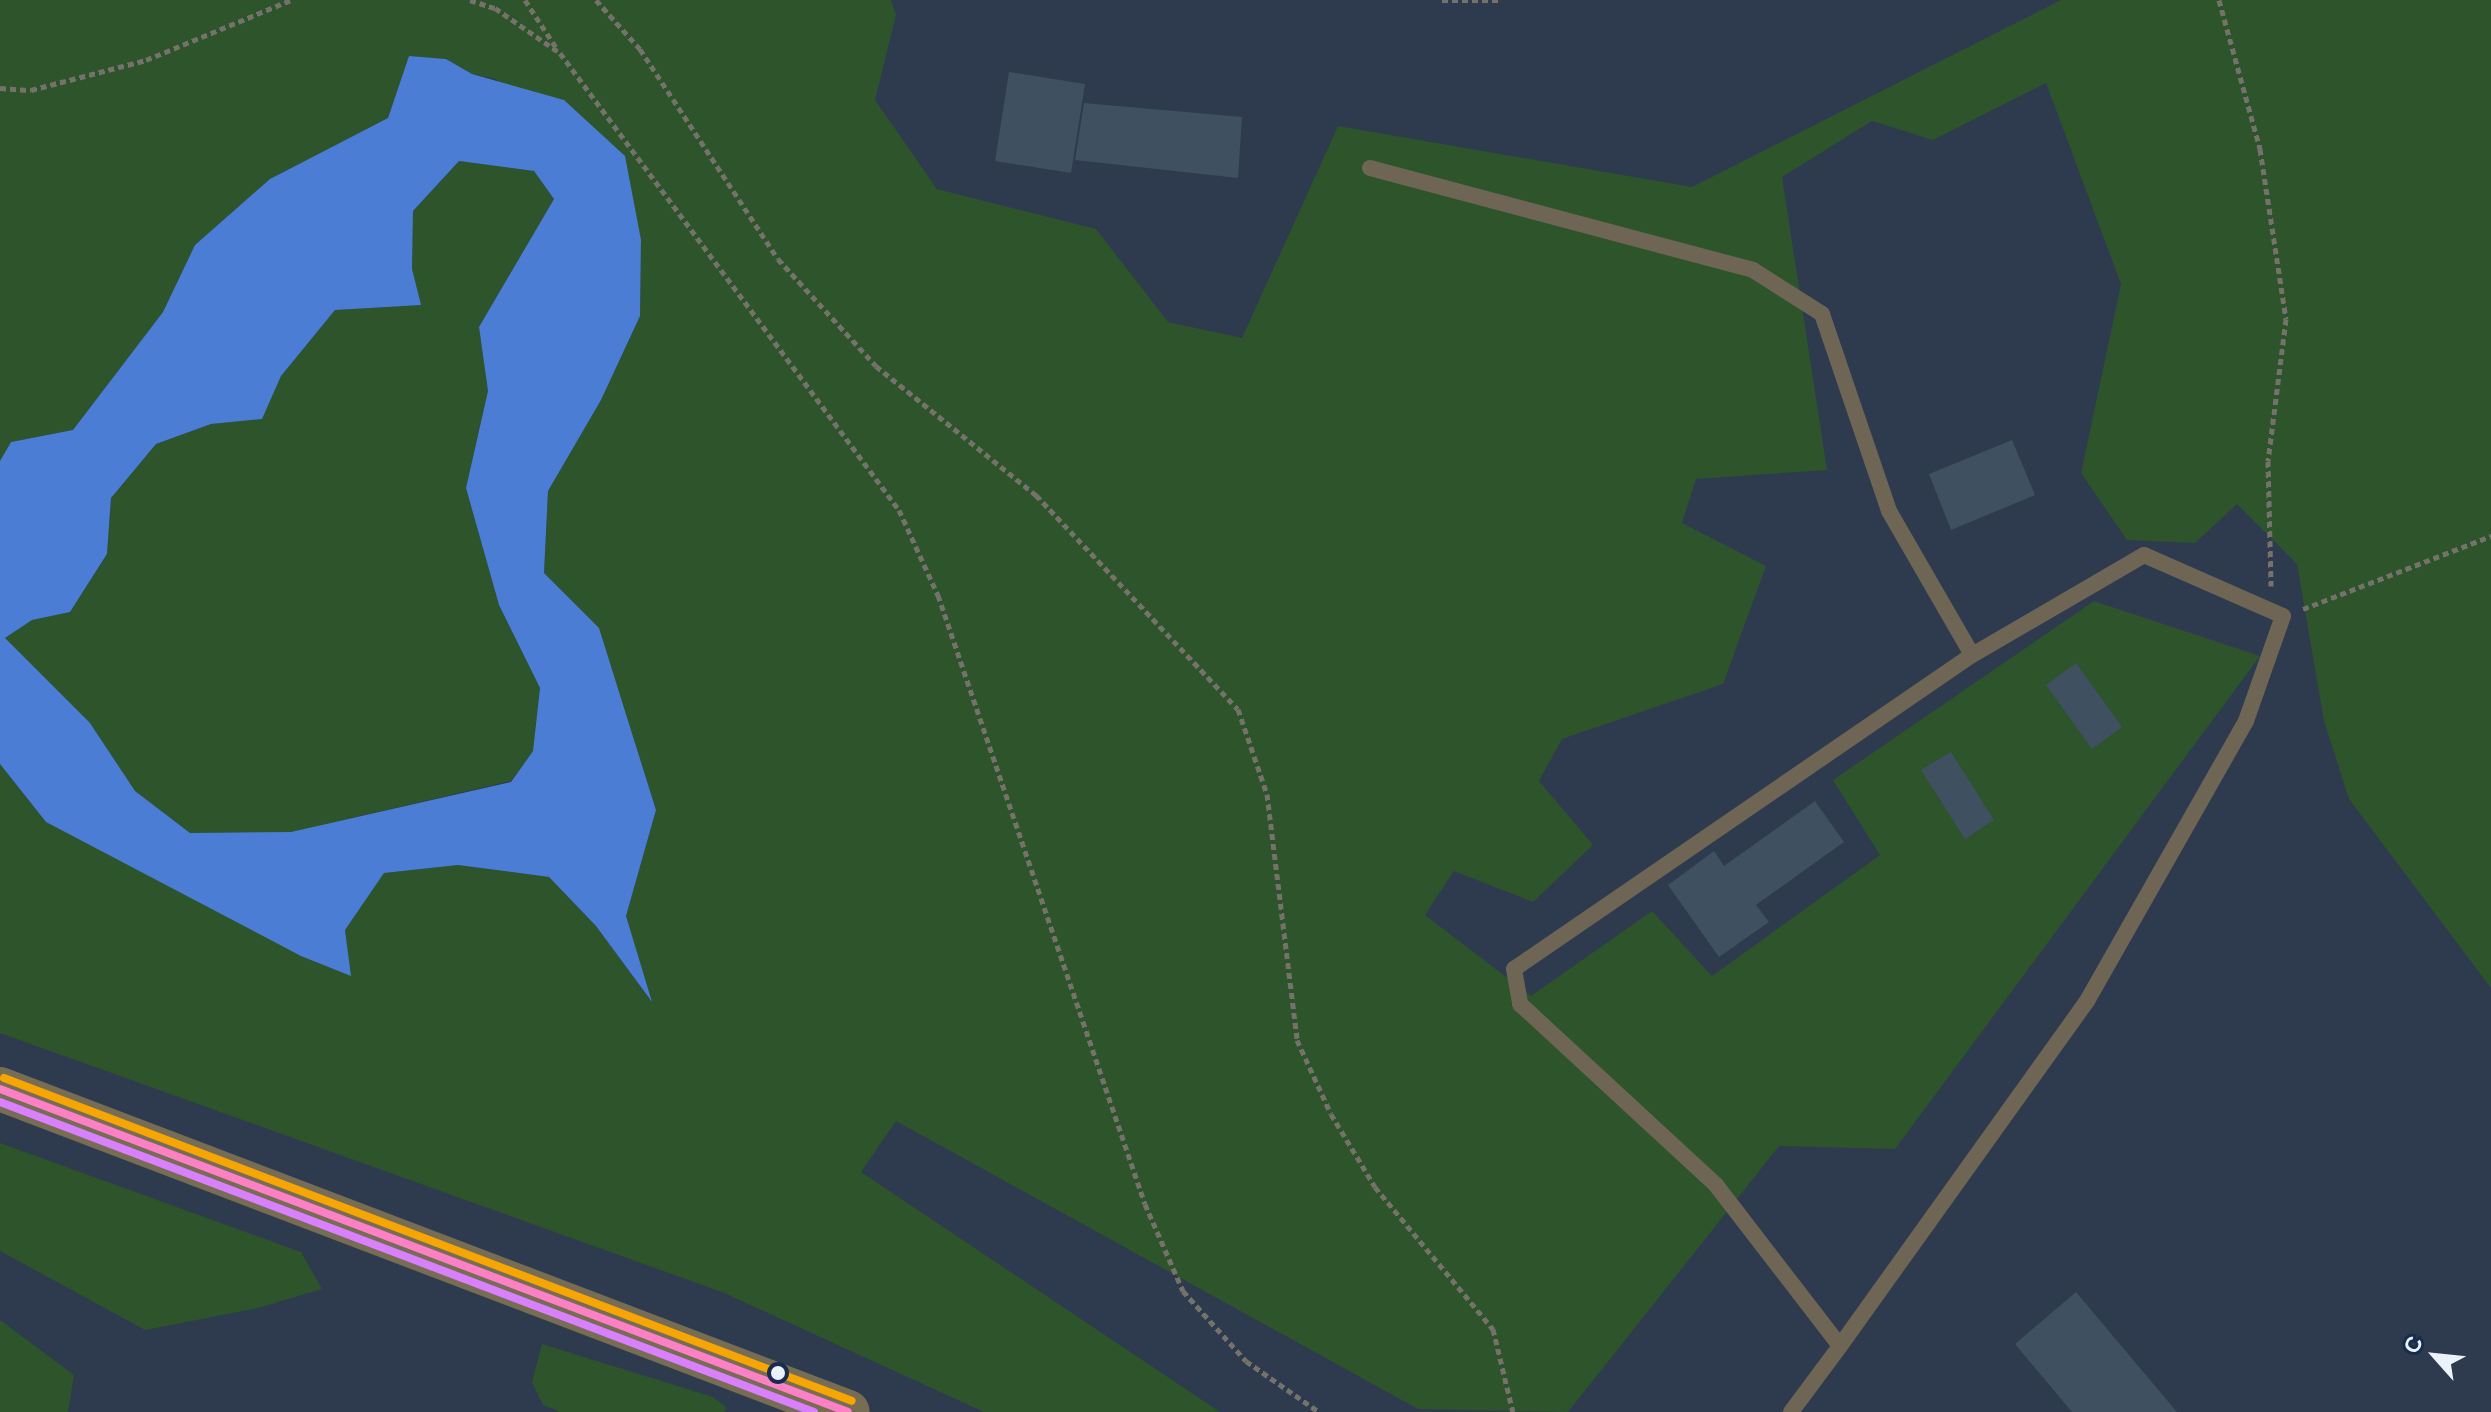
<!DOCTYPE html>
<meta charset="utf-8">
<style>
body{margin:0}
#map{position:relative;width:2491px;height:1412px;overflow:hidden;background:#2e3a4e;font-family:Arial,sans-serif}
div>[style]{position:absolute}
.green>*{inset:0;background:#2d542b}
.water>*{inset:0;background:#4b7dd4}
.building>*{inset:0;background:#3f5061}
.path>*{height:5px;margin-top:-2.5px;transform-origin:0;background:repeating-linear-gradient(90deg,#75716b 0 6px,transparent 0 10px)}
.service>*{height:16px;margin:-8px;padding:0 8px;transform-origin:8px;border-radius:8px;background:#6f6554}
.secondary>*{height:44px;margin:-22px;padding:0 22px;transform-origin:22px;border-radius:22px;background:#776c54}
.bus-1>*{height:8px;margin:-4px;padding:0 4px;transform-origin:4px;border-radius:4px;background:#ff80c5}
.bus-2>*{height:8px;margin:-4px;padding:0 4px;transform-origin:4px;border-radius:4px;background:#d880ff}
.bus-3>*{height:8px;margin:-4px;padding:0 4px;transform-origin:4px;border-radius:4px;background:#f7a600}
.dots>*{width:22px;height:22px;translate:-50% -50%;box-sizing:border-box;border:4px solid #182c4f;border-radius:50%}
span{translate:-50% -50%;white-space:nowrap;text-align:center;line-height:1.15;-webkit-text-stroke:6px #182c4f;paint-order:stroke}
.north{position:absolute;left:2395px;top:1316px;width:80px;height:80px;-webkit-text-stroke:6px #182c4f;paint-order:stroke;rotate:297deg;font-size:22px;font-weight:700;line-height:32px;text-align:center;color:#ecf2fb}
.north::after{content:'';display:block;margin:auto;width:28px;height:36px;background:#ecf2fb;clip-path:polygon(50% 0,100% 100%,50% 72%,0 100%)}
</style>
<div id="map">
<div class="green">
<div style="clip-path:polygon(0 0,891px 0,896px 15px,875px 100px,937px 189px,1096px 229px,1168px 322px,1242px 338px,1338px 126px,1692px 187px,2061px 0,2491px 0,2491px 988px,2349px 799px,2324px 721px,2297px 564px,2237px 504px,2195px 543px,2127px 540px,2081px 473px,2121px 284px,2046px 83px,1933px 140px,1872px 121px,1782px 177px,1827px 470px,1696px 479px,1682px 523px,1766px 566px,1723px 684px,1562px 739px,1539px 781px,1593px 845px,1533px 902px,1454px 871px,1425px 915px,1531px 996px,1652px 911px,1712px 976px,1880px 855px,1833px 780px,2094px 601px,2260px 656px,1895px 1149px,1779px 1146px,1568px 1412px,1418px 1409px,896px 1121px,861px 1172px,1220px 1412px,984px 1412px,722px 1292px,0 1033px,0 764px,46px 822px,350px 975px,345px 930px,384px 873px,458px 865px,549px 877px,596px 926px,650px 1000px,626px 916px,656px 810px,599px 629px,544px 573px,548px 491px,601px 400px,640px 316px,641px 240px,496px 79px,472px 74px,446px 59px,409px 56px,388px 118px,270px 179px,195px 245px,163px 312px,73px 430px,11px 442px,0 461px)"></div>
<div style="clip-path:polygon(459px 161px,534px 171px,554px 199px,479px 327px,488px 391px,466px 488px,499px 605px,540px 688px,533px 751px,511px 781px,291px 832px,190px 833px,135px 791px,90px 723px,5px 638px,32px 620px,70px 612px,107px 555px,111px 498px,156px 444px,211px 424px,262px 418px,281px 376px,335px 310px,420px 305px,412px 269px,413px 211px)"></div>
<div style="clip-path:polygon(0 1143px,301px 1252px,322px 1289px,258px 1308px,145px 1330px,0 1251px)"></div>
<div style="clip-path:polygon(0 1320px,74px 1375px,68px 1412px,0 1412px)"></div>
<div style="clip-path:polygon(542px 1344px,713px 1397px,727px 1408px,724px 1412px,560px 1412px,543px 1405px,532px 1382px)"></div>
</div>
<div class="water">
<div style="clip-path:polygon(evenodd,409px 56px,446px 59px,472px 74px,564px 100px,625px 156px,641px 240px,640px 316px,601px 400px,548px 491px,544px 573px,599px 628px,656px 810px,626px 916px,652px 1002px,596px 926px,549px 877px,458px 865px,384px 873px,345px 930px,351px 976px,301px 956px,46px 822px,0 764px,0 461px,11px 442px,73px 430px,163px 312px,195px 245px,270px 179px,388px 118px,409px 56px,459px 161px,534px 171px,554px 199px,479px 327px,488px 391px,466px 488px,499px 605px,540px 688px,533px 751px,511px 782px,291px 832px,190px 833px,135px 791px,90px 723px,5px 638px,32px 620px,70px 612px,107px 554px,111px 498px,156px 444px,211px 424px,262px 419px,281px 376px,335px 310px,421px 305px,412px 269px,413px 211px,459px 161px)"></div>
</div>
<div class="building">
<div style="clip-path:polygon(1009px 72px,1085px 84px,1071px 173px,995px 161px)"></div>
<div style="clip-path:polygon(1084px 103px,1242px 117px,1238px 178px,1075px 160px)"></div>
<div style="clip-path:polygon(2012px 440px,2035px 495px,1951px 530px,1929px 474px)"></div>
<div style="clip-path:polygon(2076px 663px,2122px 727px,2092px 749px,2046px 685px)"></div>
<div style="clip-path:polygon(1951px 752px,1994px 820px,1965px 839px,1921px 770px)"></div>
<div style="clip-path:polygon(1815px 801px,1844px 842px,1756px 905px,1769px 922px,1719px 957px,1668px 885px,1714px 851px,1724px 866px)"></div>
<div style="clip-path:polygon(2076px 1292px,2177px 1412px,2072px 1412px,2015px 1344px)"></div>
</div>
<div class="path">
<div style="left:470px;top:0;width:26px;rotate:18deg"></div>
<div style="left:495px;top:8px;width:79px;rotate:34.7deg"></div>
<div style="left:560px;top:53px;width:569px;rotate:53.43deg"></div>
<div style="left:899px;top:510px;width:94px;rotate:65.4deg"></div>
<div style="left:938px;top:595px;width:643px;rotate:71.23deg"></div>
<div style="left:1145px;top:1204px;width:95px;rotate:66.4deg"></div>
<div style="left:1183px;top:1291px;width:94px;rotate:48deg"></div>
<div style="left:1246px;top:1361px;width:89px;rotate:34.9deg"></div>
<div style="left:525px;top:0;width:59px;rotate:56.9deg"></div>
<div style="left:596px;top:0;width:66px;rotate:48.1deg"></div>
<div style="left:640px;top:49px;width:251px;rotate:56.7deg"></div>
<div style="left:778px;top:259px;width:145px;rotate:47.5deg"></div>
<div style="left:876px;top:366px;width:206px;rotate:38.9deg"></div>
<div style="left:1036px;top:495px;width:294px;rotate:46.7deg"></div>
<div style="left:1238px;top:709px;width:90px;rotate:71.2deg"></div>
<div style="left:1267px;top:794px;width:248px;rotate:83deg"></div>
<div style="left:1297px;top:1040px;width:81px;rotate:65.3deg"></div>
<div style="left:1331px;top:1114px;width:85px;rotate:58.9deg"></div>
<div style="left:1375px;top:1187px;width:185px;rotate:50.3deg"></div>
<div style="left:1493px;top:1329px;width:85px;rotate:76.5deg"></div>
<div style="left:1442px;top:0;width:56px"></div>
<div style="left:2219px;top:0;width:155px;rotate:74.6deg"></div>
<div style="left:2260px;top:149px;width:172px;rotate:81.3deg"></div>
<div style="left:2286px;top:319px;width:143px;rotate:97.2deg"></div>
<div style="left:2268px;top:461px;width:125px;rotate:88.6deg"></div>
<div style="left:0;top:88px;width:31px;rotate:4deg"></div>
<div style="left:31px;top:90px;width:119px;rotate:-14.6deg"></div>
<div style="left:146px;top:60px;width:157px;rotate:-22.5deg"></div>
<div style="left:2303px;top:609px;width:202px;rotate:-21.2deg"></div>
</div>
<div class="service">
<div style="left:1370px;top:168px;width:396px;rotate:14.9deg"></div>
<div style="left:1753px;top:270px;width:82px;rotate:32.5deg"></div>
<div style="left:1822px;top:314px;width:208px;rotate:71.2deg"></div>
<div style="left:1889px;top:511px;width:166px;rotate:60deg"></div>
<div style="left:1972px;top:655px;width:555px;rotate:145.57deg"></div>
<div style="left:1514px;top:969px;width:36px;rotate:80deg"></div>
<div style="left:1520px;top:1004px;width:267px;rotate:42.7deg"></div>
<div style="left:1716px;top:1185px;width:203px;rotate:52.4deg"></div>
<div style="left:1840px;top:1346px;width:424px;rotate:-54.4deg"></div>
<div style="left:2087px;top:1001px;width:322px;rotate:-60.4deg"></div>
<div style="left:2246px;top:721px;width:111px;rotate:-70.6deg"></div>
<div style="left:2283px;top:616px;width:152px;rotate:-156.3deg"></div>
<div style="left:2144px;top:555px;width:199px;rotate:149.8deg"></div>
<div style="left:1791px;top:1412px;width:82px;rotate:-53.4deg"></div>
</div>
<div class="secondary">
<div style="left:0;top:1089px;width:907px;rotate:20.85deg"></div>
</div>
<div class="bus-1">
<div style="left:0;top:1089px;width:907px;rotate:20.85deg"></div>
</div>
<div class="bus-2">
<div style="left:0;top:1102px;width:871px;rotate:20.85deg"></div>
</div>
<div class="bus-3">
<div style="left:4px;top:1078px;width:907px;rotate:20.85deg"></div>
</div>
<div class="dots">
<div style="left:778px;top:1373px;background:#ecf2fb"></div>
</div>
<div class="north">С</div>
</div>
